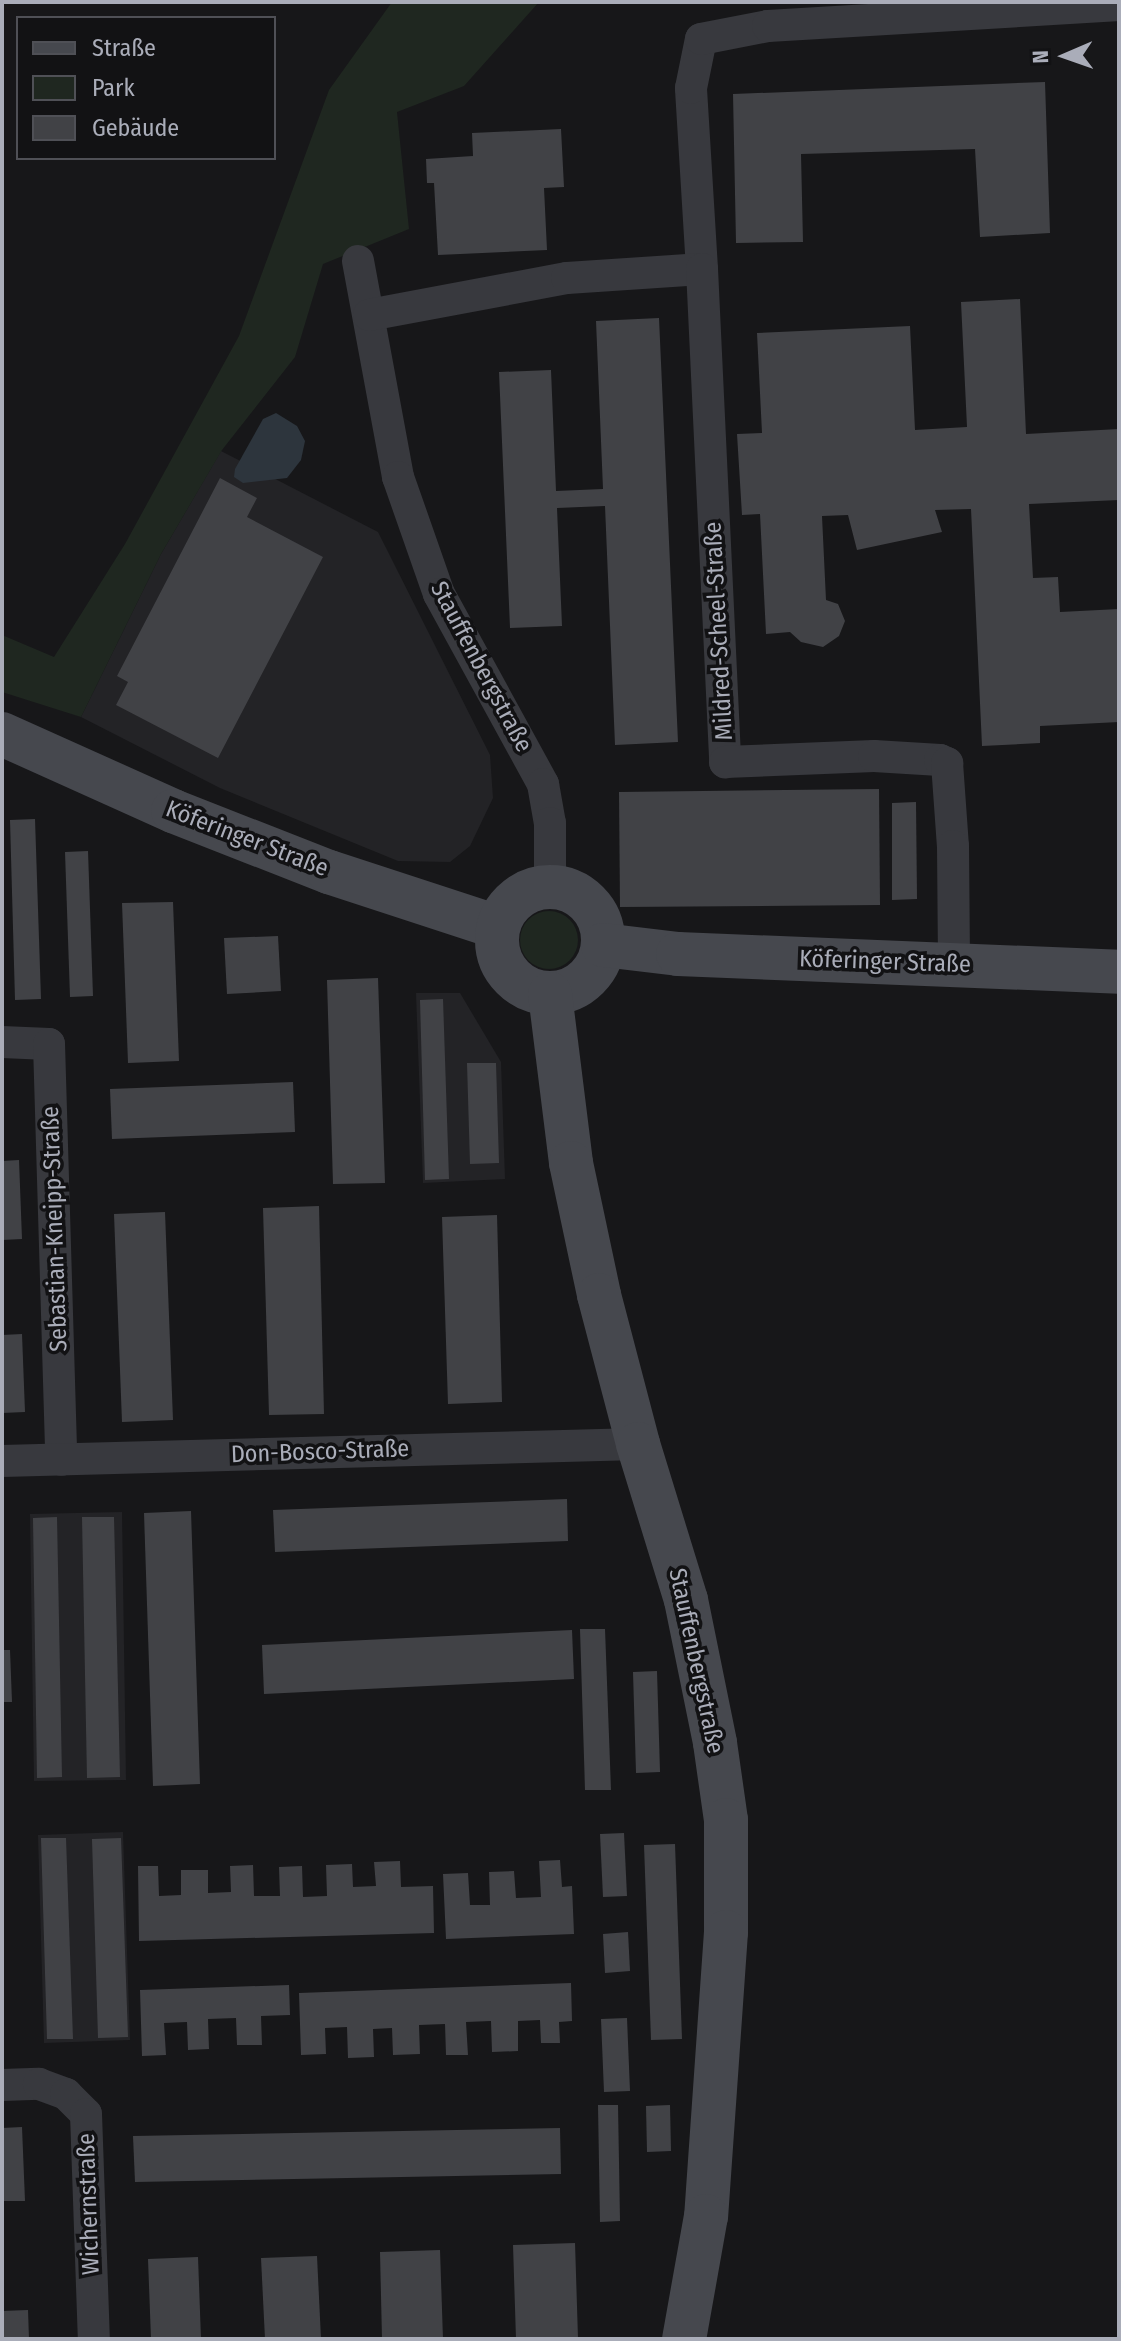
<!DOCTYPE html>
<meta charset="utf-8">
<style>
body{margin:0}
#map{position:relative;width:1121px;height:2341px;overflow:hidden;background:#171719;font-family:"Fira Sans Condensed",sans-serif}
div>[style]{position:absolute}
.built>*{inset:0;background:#232326}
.green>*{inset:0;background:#1f2720}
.round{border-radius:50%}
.water>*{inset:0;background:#2d353d}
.building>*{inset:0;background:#414246}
.street>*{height:32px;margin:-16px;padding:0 16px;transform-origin:16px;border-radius:16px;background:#38393e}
.secondary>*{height:44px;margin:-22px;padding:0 22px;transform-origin:22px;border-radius:22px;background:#46484e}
.secondary>.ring{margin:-22px;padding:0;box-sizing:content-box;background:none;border:44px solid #46484e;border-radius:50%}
span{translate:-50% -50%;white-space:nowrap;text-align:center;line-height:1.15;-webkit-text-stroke:7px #121214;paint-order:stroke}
.street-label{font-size:24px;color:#aaadb9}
.frame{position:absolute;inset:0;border:4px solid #aaadb9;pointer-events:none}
.legend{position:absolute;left:16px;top:16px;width:260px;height:144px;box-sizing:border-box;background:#121214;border:2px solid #4f5056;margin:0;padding:10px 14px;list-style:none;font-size:24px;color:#aaadb9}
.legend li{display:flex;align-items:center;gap:16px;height:40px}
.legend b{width:40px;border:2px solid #4f5056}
.north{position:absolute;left:1025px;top:16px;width:80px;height:80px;-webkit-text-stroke:6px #121214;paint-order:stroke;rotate:268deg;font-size:22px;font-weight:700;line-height:32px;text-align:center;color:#aaadb9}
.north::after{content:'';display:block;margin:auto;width:28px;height:36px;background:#aaadb9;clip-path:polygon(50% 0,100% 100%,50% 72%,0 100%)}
</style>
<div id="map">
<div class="built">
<div style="clip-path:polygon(221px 451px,378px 532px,490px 755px,493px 798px,470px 846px,450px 862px,398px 861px,220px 788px,81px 717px,161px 554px)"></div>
<div style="clip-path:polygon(416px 993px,460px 993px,501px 1062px,505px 1179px,423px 1183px)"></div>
<div style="clip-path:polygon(122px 1512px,126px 1780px,34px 1781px,30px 1514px)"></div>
<div style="clip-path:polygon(123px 1832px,130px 2040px,44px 2043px,38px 1835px)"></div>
</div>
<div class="green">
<div style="clip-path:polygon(392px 2px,539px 2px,464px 86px,397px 112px,409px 229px,323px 264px,295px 357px,222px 450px,161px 554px,81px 717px,2px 692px,2px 635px,54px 657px,125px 544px,239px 336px,329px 90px)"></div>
<div class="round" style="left:520px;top:911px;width:58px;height:58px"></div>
</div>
<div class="water">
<div style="clip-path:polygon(276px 413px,297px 426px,305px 441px,301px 460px,287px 478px,243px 483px,234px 477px,235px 469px,263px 419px)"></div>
</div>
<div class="building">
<div style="clip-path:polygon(1045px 82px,1050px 233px,980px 237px,975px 149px,801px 154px,803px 242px,736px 243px,733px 94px)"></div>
<div style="clip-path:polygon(561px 129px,564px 187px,544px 188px,547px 250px,438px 255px,434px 183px,427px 183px,426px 159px,473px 156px,472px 133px)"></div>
<div style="clip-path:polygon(1020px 299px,1026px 434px,1119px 429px,1119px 500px,1029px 504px,1033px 578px,1058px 577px,1060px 612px,1119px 609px,1119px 722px,1040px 726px,1040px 743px,982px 746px,971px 509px,935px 510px,942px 532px,857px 550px,848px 515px,822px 516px,826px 600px,838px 604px,845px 621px,839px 636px,823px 647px,801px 642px,790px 632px,766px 634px,760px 514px,742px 515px,737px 434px,762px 433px,757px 333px,910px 326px,915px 430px,967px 427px,961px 302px)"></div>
<div style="clip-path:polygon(659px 318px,678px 742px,615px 745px,605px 506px,557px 508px,562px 626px,510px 628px,499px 372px,551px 370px,556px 491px,603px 489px,596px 321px)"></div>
<div style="clip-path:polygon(220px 478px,257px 498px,247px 517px,323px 557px,218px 758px,116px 705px,128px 682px,117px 676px)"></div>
<div style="clip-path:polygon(879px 789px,880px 905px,620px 907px,619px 792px)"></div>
<div style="clip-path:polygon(916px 802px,917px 899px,892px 900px,892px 803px)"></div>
<div style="clip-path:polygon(35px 819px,41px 999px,15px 1000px,10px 820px)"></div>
<div style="clip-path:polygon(88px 851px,93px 996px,70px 997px,65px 852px)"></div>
<div style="clip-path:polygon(173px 902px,179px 1061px,128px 1063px,122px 903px)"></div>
<div style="clip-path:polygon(278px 936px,281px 991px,227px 994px,224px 938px)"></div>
<div style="clip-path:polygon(378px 978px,385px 1183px,333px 1184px,327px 980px)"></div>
<div style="clip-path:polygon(443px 999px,449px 1179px,425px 1180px,420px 1000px)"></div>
<div style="clip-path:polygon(467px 1063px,496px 1063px,499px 1163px,470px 1164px)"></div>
<div style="clip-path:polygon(293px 1082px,295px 1132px,112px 1139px,110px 1089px)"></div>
<div style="clip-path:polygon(19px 1160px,22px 1239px,2px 1240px,2px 1161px)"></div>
<div style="clip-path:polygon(319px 1206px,324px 1414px,269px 1415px,263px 1208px)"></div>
<div style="clip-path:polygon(165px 1212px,173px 1420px,122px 1422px,114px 1214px)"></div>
<div style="clip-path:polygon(497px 1215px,502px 1402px,448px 1404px,442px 1217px)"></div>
<div style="clip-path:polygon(22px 1334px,25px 1412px,2px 1413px,2px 1335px)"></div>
<div style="clip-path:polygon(567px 1499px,568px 1541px,275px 1552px,273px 1510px)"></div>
<div style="clip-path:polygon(191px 1511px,200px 1784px,153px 1786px,144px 1513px)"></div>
<div style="clip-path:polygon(57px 1517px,62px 1777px,37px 1778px,33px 1518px)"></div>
<div style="clip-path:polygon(82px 1517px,114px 1517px,120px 1777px,87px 1778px)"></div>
<div style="clip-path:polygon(580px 1629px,605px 1629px,611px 1790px,585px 1790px)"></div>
<div style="clip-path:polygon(572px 1630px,574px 1679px,264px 1694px,262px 1645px)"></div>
<div style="clip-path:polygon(2px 1650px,10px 1650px,12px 1702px,2px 1702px)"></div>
<div style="clip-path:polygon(657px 1671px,660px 1772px,636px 1773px,633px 1672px)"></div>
<div style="clip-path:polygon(624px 1833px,627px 1896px,603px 1897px,600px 1834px)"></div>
<div style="clip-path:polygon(41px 1838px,66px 1838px,73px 2039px,47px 2039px)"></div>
<div style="clip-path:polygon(121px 1838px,128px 2037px,98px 2038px,92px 1839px)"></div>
<div style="clip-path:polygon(675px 1844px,682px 2039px,651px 2040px,644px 1845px)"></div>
<div style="clip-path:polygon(560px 1860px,562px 1887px,572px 1886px,574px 1934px,446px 1939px,443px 1874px,468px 1873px,470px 1905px,490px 1905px,489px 1872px,514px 1871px,516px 1898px,541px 1897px,539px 1861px)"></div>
<div style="clip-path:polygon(400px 1861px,401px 1887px,433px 1886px,434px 1933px,139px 1941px,138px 1866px,158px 1866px,159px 1896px,181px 1895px,181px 1870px,208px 1870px,208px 1893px,231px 1892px,230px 1866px,253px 1865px,254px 1896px,280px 1896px,279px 1867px,302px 1866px,303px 1897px,327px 1896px,326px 1865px,352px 1864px,353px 1887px,376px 1886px,374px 1862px)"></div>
<div style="clip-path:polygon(628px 1932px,630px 1971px,605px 1973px,603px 1934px)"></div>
<div style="clip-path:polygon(571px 1983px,572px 2021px,559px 2022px,560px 2043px,541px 2043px,540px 2020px,518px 2021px,518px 2051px,492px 2052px,491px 2021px,466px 2022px,468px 2055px,446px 2055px,445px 2024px,419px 2025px,420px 2054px,393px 2055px,392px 2028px,373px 2029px,374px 2057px,348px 2058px,347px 2027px,325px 2028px,326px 2054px,301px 2055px,299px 1993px)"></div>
<div style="clip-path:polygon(289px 1985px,290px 2015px,261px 2016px,262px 2045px,237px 2045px,236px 2018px,208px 2019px,209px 2049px,188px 2050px,187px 2022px,164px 2023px,166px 2055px,142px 2056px,140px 1990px)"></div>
<div style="clip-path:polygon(627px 2018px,630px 2091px,604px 2092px,601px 2019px)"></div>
<div style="clip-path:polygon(598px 2105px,618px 2105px,620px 2221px,600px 2222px)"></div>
<div style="clip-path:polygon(670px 2105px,671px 2151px,647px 2152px,646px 2106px)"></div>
<div style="clip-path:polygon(22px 2127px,25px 2201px,2px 2201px,2px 2128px)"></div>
<div style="clip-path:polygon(560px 2128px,561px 2174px,135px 2182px,133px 2136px)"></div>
<div style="clip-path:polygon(575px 2243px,578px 2339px,516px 2339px,513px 2245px)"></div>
<div style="clip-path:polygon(440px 2250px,443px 2339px,382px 2339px,380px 2252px)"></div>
<div style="clip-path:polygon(317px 2256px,321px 2339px,265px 2339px,261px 2258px)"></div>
<div style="clip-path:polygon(198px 2257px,201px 2339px,151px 2339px,148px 2259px)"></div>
<div style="clip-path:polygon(28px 2310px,29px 2339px,2px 2339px,2px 2311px)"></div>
</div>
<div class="street">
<div style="left:358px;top:261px;width:220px;rotate:79.5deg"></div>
<div style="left:398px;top:477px;width:124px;rotate:70.7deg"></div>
<div style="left:439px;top:594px;width:217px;rotate:61.3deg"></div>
<div style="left:543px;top:784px;width:40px;rotate:80deg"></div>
<div style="left:550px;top:823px;width:63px;rotate:90deg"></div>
<div style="left:702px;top:269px;width:181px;rotate:-93.5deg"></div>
<div style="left:691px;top:88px;width:50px;rotate:-78.5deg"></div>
<div style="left:701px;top:39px;width:68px;rotate:-11deg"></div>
<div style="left:768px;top:26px;width:352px;rotate:-3.4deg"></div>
<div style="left:369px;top:315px;width:201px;rotate:-10.6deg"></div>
<div style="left:567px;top:278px;width:135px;rotate:-3.8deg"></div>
<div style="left:702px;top:269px;width:494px;rotate:87.3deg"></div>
<div style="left:725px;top:762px;width:149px;rotate:-2.3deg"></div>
<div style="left:874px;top:756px;width:66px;rotate:3.5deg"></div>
<div style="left:940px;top:760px;width:8px;rotate:23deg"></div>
<div style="left:947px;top:763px;width:83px;rotate:85.9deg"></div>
<div style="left:953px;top:846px;width:118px;rotate:89.5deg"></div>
<div style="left:2px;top:1042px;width:47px;rotate:2.4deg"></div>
<div style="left:49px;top:1044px;width:416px;rotate:88.3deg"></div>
<div style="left:2px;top:1461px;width:636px;rotate:-1.53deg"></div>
<div style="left:2px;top:2085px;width:37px;rotate:-2deg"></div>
<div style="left:39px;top:2084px;width:29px;rotate:20deg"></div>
<div style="left:66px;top:2094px;width:28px;rotate:45deg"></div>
<div style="left:86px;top:2114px;width:225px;rotate:88deg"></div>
</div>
<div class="secondary">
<div style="left:2px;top:734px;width:188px;rotate:24.2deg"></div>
<div style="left:173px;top:811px;width:168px;rotate:21.4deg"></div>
<div style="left:329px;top:872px;width:177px;rotate:18.1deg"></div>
<div class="ring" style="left:497px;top:887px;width:62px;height:62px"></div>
<div style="left:603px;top:945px;width:76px;rotate:6.8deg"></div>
<div style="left:678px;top:954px;width:441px;rotate:2.3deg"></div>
<div style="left:550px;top:994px;width:170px;rotate:82.9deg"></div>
<div style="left:571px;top:1163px;width:135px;rotate:78deg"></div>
<div style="left:599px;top:1295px;width:154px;rotate:75.3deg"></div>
<div style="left:638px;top:1444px;width:163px;rotate:72.9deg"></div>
<div style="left:686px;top:1600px;width:146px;rotate:78.5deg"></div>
<div style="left:715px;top:1743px;width:78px;rotate:81.9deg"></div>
<div style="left:726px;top:1820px;width:112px;rotate:90deg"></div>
<div style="left:726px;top:1932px;width:285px;rotate:94deg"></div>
<div style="left:706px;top:2216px;width:125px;rotate:100.1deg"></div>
</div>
<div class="street-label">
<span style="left:719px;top:631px;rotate:-93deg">Mildred-Scheel-Straße</span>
<span style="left:481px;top:667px;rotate:62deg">Stauffenbergstraße</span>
<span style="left:247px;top:839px;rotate:21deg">Köferinger Straße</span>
<span style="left:885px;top:962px;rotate:2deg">Köferinger Straße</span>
<span style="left:55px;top:1229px;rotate:-92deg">Sebastian-Kneipp-Straße</span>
<span style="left:320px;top:1452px;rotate:-2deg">Don-Bosco-Straße</span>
<span style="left:696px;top:1661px;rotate:78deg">Stauffenbergstraße</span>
<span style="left:89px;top:2204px;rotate:-92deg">Wichernstraße</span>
</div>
<div class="frame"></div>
<ul class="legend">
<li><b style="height:10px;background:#46484e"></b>Straße</li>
<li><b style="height:22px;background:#1f2720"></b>Park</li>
<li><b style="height:22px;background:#414246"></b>Gebäude</li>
</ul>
<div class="north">N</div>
</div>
